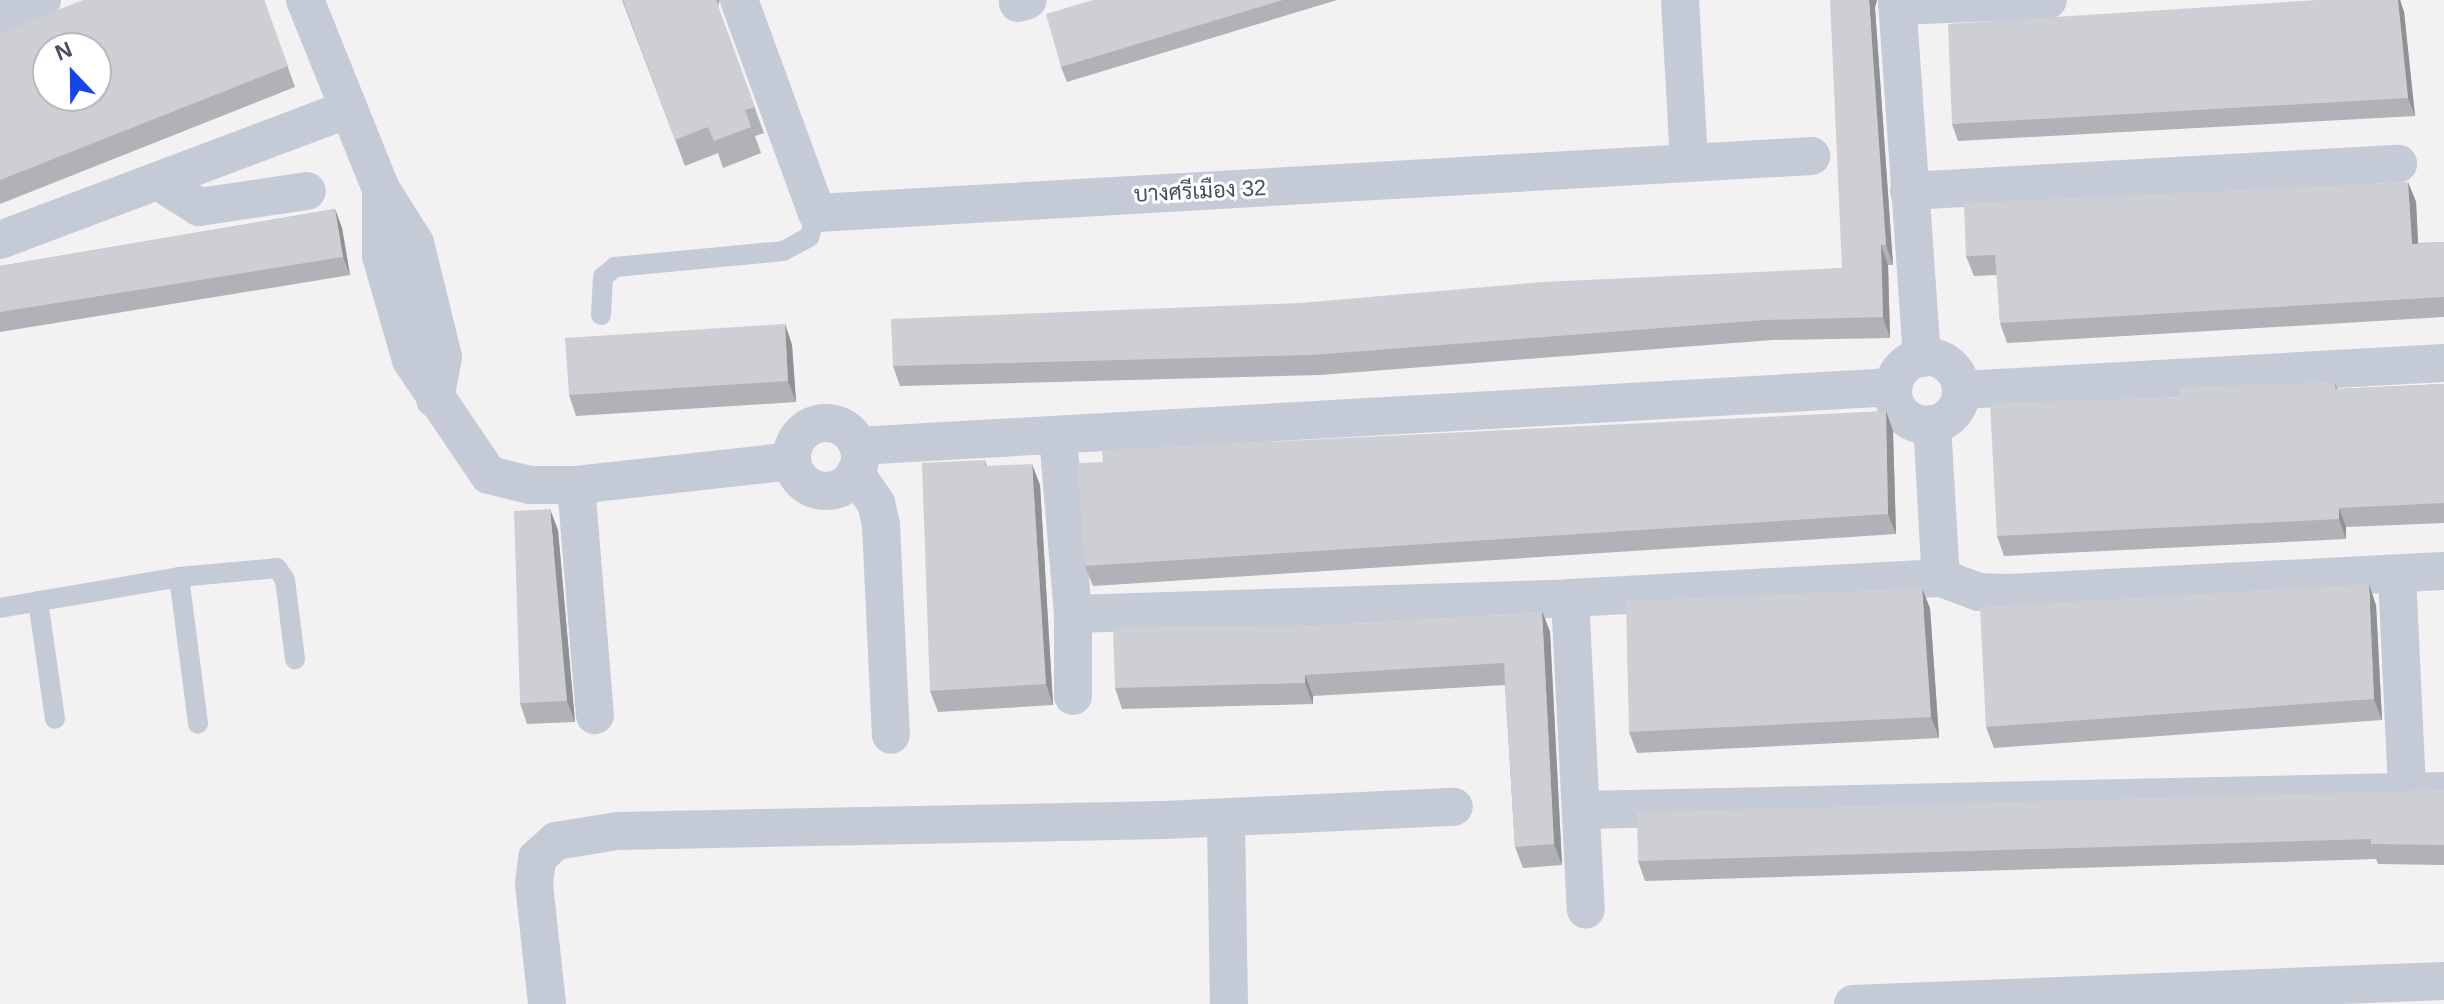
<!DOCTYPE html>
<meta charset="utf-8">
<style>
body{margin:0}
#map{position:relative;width:2444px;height:1004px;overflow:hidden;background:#f3f1f1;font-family:Arial,Sarabun,sans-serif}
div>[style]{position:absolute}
.lane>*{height:20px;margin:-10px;padding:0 10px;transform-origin:10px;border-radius:10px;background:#c4cad6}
.street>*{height:38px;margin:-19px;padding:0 19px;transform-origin:19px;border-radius:19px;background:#c4cad6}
.street>.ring{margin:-19px;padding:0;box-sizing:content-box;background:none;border:38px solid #c4cad6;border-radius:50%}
.wall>*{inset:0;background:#b0b2b7}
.shaded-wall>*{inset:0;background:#909195}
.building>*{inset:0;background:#cdcfd5}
span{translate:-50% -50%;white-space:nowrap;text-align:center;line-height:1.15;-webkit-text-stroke:6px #fff;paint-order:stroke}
.street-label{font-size:22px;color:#48505f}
.north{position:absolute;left:32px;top:32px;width:80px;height:80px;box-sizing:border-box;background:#fff;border:2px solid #b6b9bf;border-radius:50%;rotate:338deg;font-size:22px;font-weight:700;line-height:32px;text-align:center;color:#48505f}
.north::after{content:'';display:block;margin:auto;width:28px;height:36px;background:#1347eb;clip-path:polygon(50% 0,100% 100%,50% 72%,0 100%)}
</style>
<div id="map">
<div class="lane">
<div style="left:601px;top:315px;width:38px;rotate:-87deg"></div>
<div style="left:603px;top:277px;width:16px;rotate:-40deg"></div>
<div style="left:615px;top:267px;width:169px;rotate:-5.4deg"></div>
<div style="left:783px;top:251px;width:30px;rotate:-28deg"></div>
<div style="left:809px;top:237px;width:25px;rotate:-72deg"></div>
<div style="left:179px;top:577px;width:98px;rotate:-5.2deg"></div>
<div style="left:277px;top:568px;width:14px;rotate:56deg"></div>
<div style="left:285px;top:580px;width:80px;rotate:82.8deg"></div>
<div style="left:38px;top:601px;width:119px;rotate:81.8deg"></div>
<div style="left:0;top:608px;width:182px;rotate:-9.8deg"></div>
<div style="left:179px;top:577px;width:148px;rotate:82.6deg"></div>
</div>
<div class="street">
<div style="left:305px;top:0;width:204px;rotate:68.1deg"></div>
<div style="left:381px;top:189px;width:64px;rotate:57.8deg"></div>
<div style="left:415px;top:243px;width:117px;rotate:76.2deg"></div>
<div style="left:443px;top:357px;width:43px;rotate:100.8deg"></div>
<div style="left:739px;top:0;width:227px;rotate:69.9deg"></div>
<div style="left:817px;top:213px;width:996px;rotate:-3.28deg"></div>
<div style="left:1680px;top:0;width:163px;rotate:86.8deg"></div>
<div style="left:1897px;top:0;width:359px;rotate:86deg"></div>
<div style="left:1018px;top:3px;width:10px;rotate:-17deg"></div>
<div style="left:1897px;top:6px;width:151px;rotate:-2.3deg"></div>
<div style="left:0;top:16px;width:45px;rotate:-20.9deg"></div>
<div style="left:161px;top:183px;width:45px;rotate:32.3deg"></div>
<div style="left:199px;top:207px;width:109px;rotate:-8.4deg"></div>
<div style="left:381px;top:189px;width:67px;rotate:90deg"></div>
<div style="left:381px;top:256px;width:108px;rotate:73.9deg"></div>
<div style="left:411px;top:360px;width:139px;rotate:55.9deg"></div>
<div style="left:489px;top:475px;width:42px;rotate:13.7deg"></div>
<div style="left:530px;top:485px;width:46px"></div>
<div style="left:576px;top:485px;width:217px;rotate:-6.3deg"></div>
<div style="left:1909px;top:191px;width:490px;rotate:-3.2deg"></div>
<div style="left:0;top:240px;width:372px;rotate:-20.6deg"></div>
<div class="ring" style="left:1893px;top:357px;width:30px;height:30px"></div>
<div style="left:1961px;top:390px;width:484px;rotate:-3.2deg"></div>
<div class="ring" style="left:792px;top:423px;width:30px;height:30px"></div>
<div style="left:1932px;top:424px;width:154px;rotate:86.7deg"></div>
<div style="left:1058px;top:436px;width:179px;rotate:85.2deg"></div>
<div style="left:1073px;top:614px;width:82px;rotate:90deg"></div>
<div style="left:858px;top:446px;width:1037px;rotate:-3.26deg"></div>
<div style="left:855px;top:473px;width:37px;rotate:55deg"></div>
<div style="left:876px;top:503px;width:23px;rotate:77deg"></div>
<div style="left:881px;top:525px;width:210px;rotate:87.3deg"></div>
<div style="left:576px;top:485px;width:231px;rotate:85.3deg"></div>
<div style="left:2397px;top:576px;width:214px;rotate:87.3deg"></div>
<div style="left:1570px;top:598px;width:312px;rotate:87.1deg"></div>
<div style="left:1073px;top:614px;width:497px;rotate:-1.8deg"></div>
<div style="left:1570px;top:598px;width:372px;rotate:-3.1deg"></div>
<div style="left:1941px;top:578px;width:40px;rotate:20.2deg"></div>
<div style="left:1979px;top:592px;width:29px;rotate:2deg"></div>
<div style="left:2008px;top:593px;width:435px;rotate:-2.9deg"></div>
<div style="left:1582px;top:810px;width:862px;rotate:-1.26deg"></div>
<div style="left:1226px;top:818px;width:186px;rotate:89.1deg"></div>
<div style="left:547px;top:1004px;width:121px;rotate:-96.2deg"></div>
<div style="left:534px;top:884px;width:26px;rotate:-83deg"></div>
<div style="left:537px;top:858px;width:25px;rotate:-42deg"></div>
<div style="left:556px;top:841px;width:62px;rotate:-9.3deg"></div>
<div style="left:617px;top:831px;width:547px;rotate:-1.15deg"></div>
<div style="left:1164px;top:820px;width:290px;rotate:-2.6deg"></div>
<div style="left:1853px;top:1004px;width:591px;rotate:-2.23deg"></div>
</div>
<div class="wall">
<div style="clip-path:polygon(264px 0,295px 87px,0 204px,0 33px)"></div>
<div style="clip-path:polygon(622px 0,720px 0,718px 7px,764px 133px,755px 136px,761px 153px,723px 168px,718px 153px,685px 166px)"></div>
<div style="clip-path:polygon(1093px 0,1337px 0,1067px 82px,1061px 67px)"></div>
<div style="clip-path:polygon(2318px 0,2400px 0,2404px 12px,2415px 116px,1958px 141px,1952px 124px)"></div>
<div style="clip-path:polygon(1875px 8px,1893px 265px,1888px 265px,1890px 338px,1772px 340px,1320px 375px,900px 386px,893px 366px,1842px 268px)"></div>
<div style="clip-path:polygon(2408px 182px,2416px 202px,2418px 243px,2444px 242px,2444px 317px,2007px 343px,2000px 323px,1997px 275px,1974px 276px,1966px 256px)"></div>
<div style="clip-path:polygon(335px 209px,342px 228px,350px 275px,0 332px,0 266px)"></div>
<div style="clip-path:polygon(785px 324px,792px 345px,796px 402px,576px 416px,569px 395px)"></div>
<div style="clip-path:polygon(2335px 382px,2338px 389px,2444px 384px,2444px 523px,2346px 527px,2346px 539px,2004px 556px,1997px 536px,2180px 397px)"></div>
<div style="clip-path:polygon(1886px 411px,1893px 431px,1896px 534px,1093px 586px,1085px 566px,1103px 462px)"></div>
<div style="clip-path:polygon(985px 460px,987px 466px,1040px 485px,1053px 705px,938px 712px,930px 691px)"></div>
<div style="clip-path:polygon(558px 530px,575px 722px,527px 724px,520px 703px)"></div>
<div style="clip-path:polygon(2376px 605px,2382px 720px,1994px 748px,1986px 727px)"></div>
<div style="clip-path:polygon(1930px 608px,1939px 738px,1637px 753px,1629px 732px)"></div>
<div style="clip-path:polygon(1542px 611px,1550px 632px,1562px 865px,1523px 868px,1515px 847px,1505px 685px,1313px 696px,1313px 704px,1122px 709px,1115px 688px,1304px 625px)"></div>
<div style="clip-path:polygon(2444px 790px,2444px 865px,2378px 864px,2376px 859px,1645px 881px,1638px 861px)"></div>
</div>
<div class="shaded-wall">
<div style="clip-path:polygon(1869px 0,1877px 0,1875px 8px,1893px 265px,1886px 245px)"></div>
<div style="clip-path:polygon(2398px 0,2400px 0,2404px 12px,2415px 116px,2408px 98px)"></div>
<div style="clip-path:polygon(2408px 182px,2416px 202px,2419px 263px,2412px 244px)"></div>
<div style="clip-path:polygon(335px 209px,342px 228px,350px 275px,343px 257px)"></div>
<div style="clip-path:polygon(1881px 245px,1888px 265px,1890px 338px,1883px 317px)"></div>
<div style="clip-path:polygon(785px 324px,792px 345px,796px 402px,788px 381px)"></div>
<div style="clip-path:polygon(1886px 411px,1893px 431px,1896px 534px,1888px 514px)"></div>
<div style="clip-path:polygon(1032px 464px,1040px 485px,1053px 705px,1046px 684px)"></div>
<div style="clip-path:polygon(2339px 508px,2346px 527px,2346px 539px,2339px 519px)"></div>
<div style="clip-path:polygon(550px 509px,558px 530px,575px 722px,567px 701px)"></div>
<div style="clip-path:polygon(2369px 584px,2376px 605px,2382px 720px,2374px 699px)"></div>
<div style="clip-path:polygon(1922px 588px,1930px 608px,1939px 738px,1931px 717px)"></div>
<div style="clip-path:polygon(1542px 611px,1550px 632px,1562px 865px,1554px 844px)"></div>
<div style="clip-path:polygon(1305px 675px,1313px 696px,1313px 704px,1305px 683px)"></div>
</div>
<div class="building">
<div style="clip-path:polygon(evenodd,83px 0,264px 0,288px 66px,0 180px,0 33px,83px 0,48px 48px,96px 48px,96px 96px,48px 96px,48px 48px)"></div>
<div style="clip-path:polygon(623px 0,716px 0,755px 107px,745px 110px,751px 127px,714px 141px,708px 127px,675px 140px)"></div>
<div style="clip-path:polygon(1093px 0,1283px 0,1061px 67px,1046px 14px)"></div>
<div style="clip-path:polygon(1830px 0,1869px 0,1886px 245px,1881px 245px,1883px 317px,1765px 320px,1312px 355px,893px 366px,891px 319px,1300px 303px,1542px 282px,1842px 268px)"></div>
<div style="clip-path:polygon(2318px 0,2398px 0,2408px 98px,1952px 124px,1948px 24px)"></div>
<div style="clip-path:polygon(2408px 182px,2412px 244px,2444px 242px,2444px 297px,2000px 323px,1995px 255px,1966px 256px,1964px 203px)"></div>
<div style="clip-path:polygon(335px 209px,343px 257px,0 312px,0 266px)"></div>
<div style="clip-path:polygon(785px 324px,788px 381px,569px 395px,565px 338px)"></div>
<div style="clip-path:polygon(2335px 382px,2335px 389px,2444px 384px,2444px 503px,2339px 508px,2339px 519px,1997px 536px,1990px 403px,2180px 397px,2180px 387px)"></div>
<div style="clip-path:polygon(1886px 411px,1888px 514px,1085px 566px,1077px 463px,1103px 462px,1102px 450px)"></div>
<div style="clip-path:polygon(985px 460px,985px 466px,1032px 464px,1046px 684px,930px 691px,922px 463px)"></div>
<div style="clip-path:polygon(550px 509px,567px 701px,520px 703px,514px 511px)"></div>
<div style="clip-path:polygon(2369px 584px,2374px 699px,1986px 727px,1980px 607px)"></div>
<div style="clip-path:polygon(1922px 588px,1931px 717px,1629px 732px,1626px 601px)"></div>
<div style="clip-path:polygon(1542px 611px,1554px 844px,1515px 847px,1504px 663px,1305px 675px,1305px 683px,1115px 688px,1113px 627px,1304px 625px)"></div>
<div style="clip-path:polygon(2444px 790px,2444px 845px,2371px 844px,2371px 839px,1638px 861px,1637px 812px)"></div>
</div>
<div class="street-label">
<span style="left:1200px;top:191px;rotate:-3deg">บางศรีเมือง 32</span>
</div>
<div class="north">N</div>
</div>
